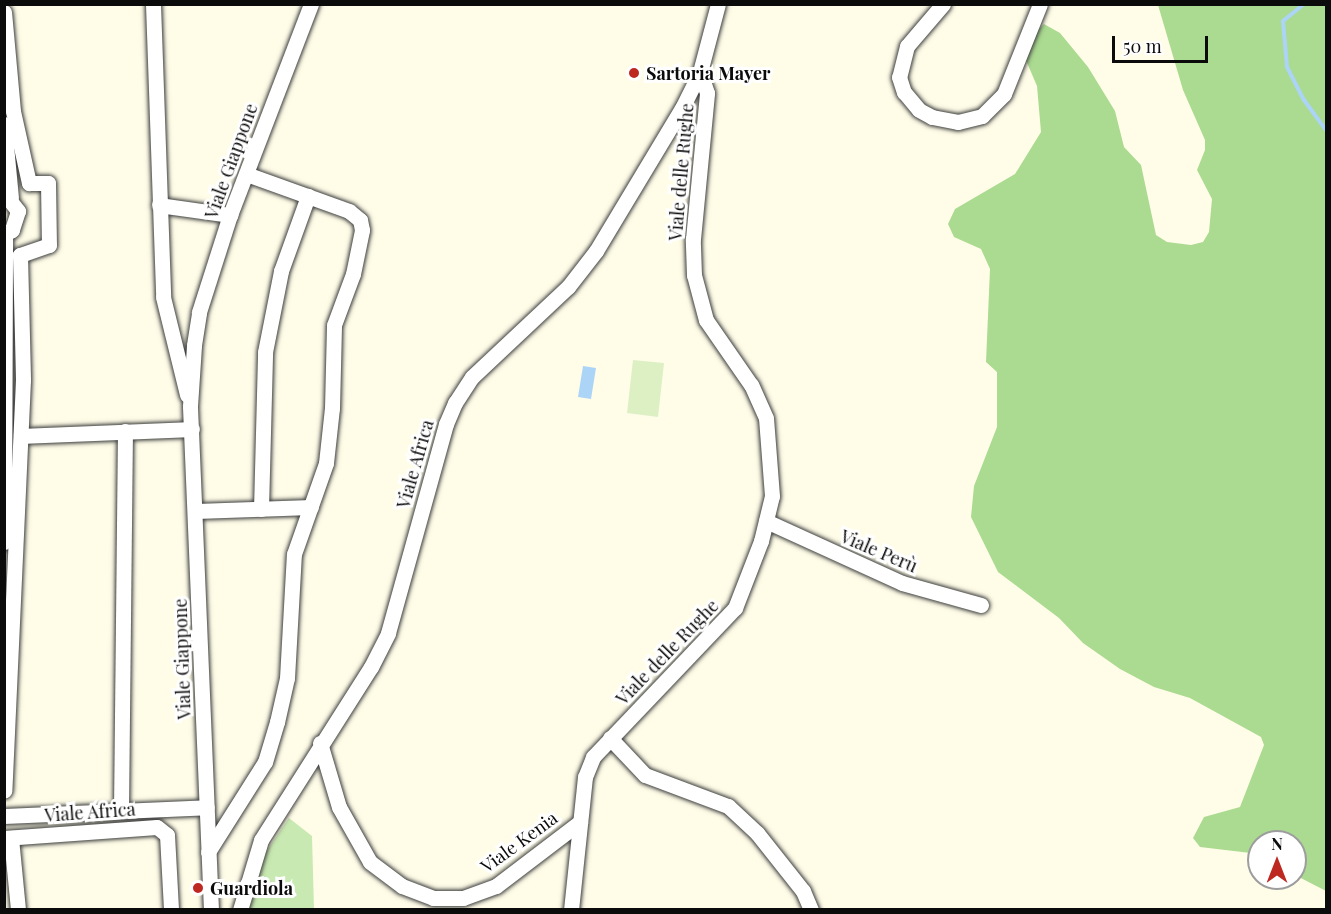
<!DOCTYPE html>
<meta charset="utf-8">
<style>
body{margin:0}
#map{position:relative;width:1331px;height:914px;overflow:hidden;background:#fffde8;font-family:"Playfair Display",serif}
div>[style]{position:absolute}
.green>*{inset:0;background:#c9e9b2}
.forest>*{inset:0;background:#abda91}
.pitch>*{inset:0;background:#ddf0c4}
.water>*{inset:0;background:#acd4f7}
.stream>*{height:4px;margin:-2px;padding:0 2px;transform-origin:2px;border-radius:2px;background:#acd4f7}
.roads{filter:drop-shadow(0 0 2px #3e3e3e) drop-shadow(0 0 2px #3e3e3e)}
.minor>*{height:15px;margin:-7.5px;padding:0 7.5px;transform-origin:7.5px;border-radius:7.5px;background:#fff}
.dots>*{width:16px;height:16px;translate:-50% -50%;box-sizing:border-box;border:3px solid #fff;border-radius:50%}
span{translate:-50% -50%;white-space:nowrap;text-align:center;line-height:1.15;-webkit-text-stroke:6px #fff;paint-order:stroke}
.poi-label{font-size:18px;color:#0b0b0b;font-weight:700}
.left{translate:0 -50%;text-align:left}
.street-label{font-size:18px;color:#0b0b0b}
.frame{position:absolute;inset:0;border:6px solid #0b0b0b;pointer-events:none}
.north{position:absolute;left:1247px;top:830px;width:60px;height:60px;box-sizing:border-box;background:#fff;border:2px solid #9d9d9d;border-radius:50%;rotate:0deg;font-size:16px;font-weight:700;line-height:24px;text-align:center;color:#0b0b0b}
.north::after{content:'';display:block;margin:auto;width:21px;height:27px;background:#bd2820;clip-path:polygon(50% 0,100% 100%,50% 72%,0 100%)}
.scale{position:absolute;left:1112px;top:36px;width:96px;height:27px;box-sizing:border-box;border:3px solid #0b0b0b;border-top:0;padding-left:8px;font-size:18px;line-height:21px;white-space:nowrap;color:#0b0b0b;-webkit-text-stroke:4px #fff;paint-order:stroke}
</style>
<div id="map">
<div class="green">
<div style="clip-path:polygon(289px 818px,312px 836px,314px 909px,249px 910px,262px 858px)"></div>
</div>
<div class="forest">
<div style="clip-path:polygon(1158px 5px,1326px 5px,1326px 891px,1295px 875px,1295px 842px,1259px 842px,1259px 854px,1200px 847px,1193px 838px,1204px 817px,1240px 807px,1264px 745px,1261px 737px,1190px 698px,1154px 687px,1120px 669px,1083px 643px,1059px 618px,998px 572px,971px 517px,974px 486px,997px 427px,997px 372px,986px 362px,990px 269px,981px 249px,954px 237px,948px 224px,955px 209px,1015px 174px,1041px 132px,1037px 86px,1025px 58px,1032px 36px,1044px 24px,1060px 33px,1088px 67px,1115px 111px,1124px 147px,1141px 165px,1156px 235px,1167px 242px,1191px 245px,1203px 242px,1209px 232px,1212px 199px,1197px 170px,1205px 150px,1205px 140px,1183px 90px)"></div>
</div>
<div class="pitch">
<div style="clip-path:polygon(633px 360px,664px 363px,658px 417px,627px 413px)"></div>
</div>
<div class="water">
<div style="clip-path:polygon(583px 366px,596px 368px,591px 399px,578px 397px)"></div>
</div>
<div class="stream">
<div style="left:1304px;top:4px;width:27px;rotate:141deg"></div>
<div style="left:1283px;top:21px;width:46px;rotate:85deg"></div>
<div style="left:1287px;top:67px;width:37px;rotate:63deg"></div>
<div style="left:1304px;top:100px;width:37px;rotate:54deg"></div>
</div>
<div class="roads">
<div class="minor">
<div style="left:153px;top:4px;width:293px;rotate:88deg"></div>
<div style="left:163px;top:297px;width:101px;rotate:76.2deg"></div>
<div style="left:943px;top:4px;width:55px;rotate:130.6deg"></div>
<div style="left:907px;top:46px;width:32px;rotate:104deg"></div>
<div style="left:899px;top:77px;width:16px;rotate:72deg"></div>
<div style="left:904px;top:92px;width:23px;rotate:50deg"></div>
<div style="left:919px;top:110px;width:15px;rotate:28deg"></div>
<div style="left:932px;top:117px;width:26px;rotate:11deg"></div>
<div style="left:958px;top:122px;width:25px;rotate:-14deg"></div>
<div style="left:982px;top:116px;width:31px;rotate:-45deg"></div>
<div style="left:1004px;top:94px;width:97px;rotate:-68.2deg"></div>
<div style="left:4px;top:12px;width:99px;rotate:84.8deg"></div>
<div style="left:13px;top:111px;width:74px;rotate:77.5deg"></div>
<div style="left:29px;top:183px;width:19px"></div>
<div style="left:48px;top:183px;width:62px;rotate:89.1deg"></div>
<div style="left:49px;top:245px;width:31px;rotate:161deg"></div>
<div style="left:20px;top:255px;width:125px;rotate:88.6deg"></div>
<div style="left:23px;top:380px;width:411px;rotate:92.6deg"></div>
<div style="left:4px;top:124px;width:74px;rotate:84.6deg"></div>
<div style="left:4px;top:193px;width:23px;rotate:52deg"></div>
<div style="left:18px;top:211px;width:20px;rotate:108deg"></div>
<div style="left:12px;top:230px;width:9px;rotate:153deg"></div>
<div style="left:159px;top:205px;width:72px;rotate:8deg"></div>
<div style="left:21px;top:436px;width:171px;rotate:-2.3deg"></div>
<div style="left:261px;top:509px;width:157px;rotate:-88.5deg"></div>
<div style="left:265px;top:352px;width:83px;rotate:-78.8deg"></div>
<div style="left:281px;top:271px;width:80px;rotate:-70.2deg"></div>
<div style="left:196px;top:511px;width:115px;rotate:-2deg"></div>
<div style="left:766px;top:521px;width:149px;rotate:24.5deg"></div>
<div style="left:902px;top:583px;width:82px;rotate:15.6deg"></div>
<div style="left:4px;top:542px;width:308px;rotate:-89.8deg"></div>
<div style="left:610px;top:738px;width:51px;rotate:46.6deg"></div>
<div style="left:645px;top:775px;width:89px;rotate:20.5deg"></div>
<div style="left:728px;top:806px;width:40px;rotate:43deg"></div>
<div style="left:757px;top:833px;width:74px;rotate:51.6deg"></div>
<div style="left:803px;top:891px;width:21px;rotate:67deg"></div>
<div style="left:320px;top:743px;width:67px;rotate:73.5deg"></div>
<div style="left:339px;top:807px;width:63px;rotate:60.6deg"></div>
<div style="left:370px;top:862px;width:40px;rotate:37deg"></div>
<div style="left:402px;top:886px;width:33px;rotate:21deg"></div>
<div style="left:433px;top:898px;width:30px"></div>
<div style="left:463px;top:898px;width:35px;rotate:-20deg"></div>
<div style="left:496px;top:886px;width:106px;rotate:-37.3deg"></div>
<div style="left:121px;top:811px;width:380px;rotate:-89.4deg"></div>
<div style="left:4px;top:816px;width:203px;rotate:-2.5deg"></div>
<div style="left:4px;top:838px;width:153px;rotate:-4.1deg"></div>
<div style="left:157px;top:827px;width:13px;rotate:39deg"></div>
<div style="left:167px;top:835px;width:75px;rotate:86.9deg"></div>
<div style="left:11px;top:838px;width:72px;rotate:84.4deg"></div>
<div style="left:208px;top:852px;width:107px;rotate:-57.7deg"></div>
<div style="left:265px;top:762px;width:42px;rotate:-73.3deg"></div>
<div style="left:277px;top:722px;width:45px;rotate:-77.2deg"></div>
<div style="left:287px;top:678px;width:124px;rotate:-86.8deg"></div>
<div style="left:294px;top:554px;width:96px;rotate:-70.6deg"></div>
<div style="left:326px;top:463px;width:55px;rotate:-83.8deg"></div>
<div style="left:332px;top:408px;width:83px;rotate:-88.6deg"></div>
<div style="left:334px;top:325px;width:54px;rotate:-69.6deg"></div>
<div style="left:353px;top:274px;width:45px;rotate:-78.4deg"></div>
<div style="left:362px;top:230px;width:10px;rotate:-101deg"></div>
<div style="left:360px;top:220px;width:14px;rotate:-141deg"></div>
<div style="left:349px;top:211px;width:109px;rotate:-160.2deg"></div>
<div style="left:211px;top:910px;width:504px;rotate:-92.39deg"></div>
<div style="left:190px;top:406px;width:61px;rotate:-86.2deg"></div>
<div style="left:194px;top:345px;width:33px;rotate:-81deg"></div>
<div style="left:199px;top:312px;width:102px;rotate:-72.3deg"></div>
<div style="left:230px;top:215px;width:226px;rotate:-69deg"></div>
<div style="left:240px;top:910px;width:73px;rotate:-73.3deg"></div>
<div style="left:261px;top:840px;width:205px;rotate:-57.6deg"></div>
<div style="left:371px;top:667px;width:38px;rotate:-63deg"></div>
<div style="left:388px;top:633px;width:217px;rotate:-74.5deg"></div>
<div style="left:446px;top:424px;width:23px;rotate:-67deg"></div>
<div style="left:455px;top:403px;width:31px;rotate:-57deg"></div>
<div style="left:472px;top:377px;width:132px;rotate:-43.2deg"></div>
<div style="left:568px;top:287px;width:46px;rotate:-52.1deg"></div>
<div style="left:596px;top:251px;width:167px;rotate:-59deg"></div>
<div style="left:682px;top:108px;width:40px;rotate:-63.4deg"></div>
<div style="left:700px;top:72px;width:70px;rotate:-75.2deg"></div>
<div style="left:571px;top:910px;width:134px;rotate:-84deg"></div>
<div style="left:585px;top:777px;width:22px;rotate:-68deg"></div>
<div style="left:593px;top:757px;width:206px;rotate:-46.4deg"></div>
<div style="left:735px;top:608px;width:72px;rotate:-68.8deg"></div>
<div style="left:761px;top:541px;width:46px;rotate:-76.3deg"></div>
<div style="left:772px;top:496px;width:78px;rotate:-94.4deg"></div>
<div style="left:766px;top:418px;width:36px;rotate:-114deg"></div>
<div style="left:751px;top:385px;width:79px;rotate:-124.7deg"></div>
<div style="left:706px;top:320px;width:47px;rotate:-104.9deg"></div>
<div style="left:694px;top:275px;width:36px;rotate:-92deg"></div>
<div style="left:693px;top:239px;width:147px;rotate:-84.5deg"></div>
<div style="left:707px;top:93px;width:22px;rotate:-108deg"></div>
</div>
</div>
<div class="dots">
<div style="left:634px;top:73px;background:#bd2820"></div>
<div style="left:198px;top:888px;background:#bd2820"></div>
</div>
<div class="poi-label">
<span class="left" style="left:646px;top:73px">Sartoria Mayer</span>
<span class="left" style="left:210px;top:888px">Guardiola</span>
</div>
<div class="street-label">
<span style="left:231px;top:161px;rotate:-70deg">Viale Giappone</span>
<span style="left:681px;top:172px;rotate:-85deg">Viale delle Rughe</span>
<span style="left:415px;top:464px;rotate:-74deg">Viale Africa</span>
<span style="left:879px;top:551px;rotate:23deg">Viale Perù</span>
<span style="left:667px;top:652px;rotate:-46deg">Viale delle Rughe</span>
<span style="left:182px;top:659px;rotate:-92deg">Viale Giappone</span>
<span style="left:90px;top:812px;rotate:-4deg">Viale Africa</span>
<span style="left:519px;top:842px;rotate:-36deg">Viale Kenia</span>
</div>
<div class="frame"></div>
<div class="north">N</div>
<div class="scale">50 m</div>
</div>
